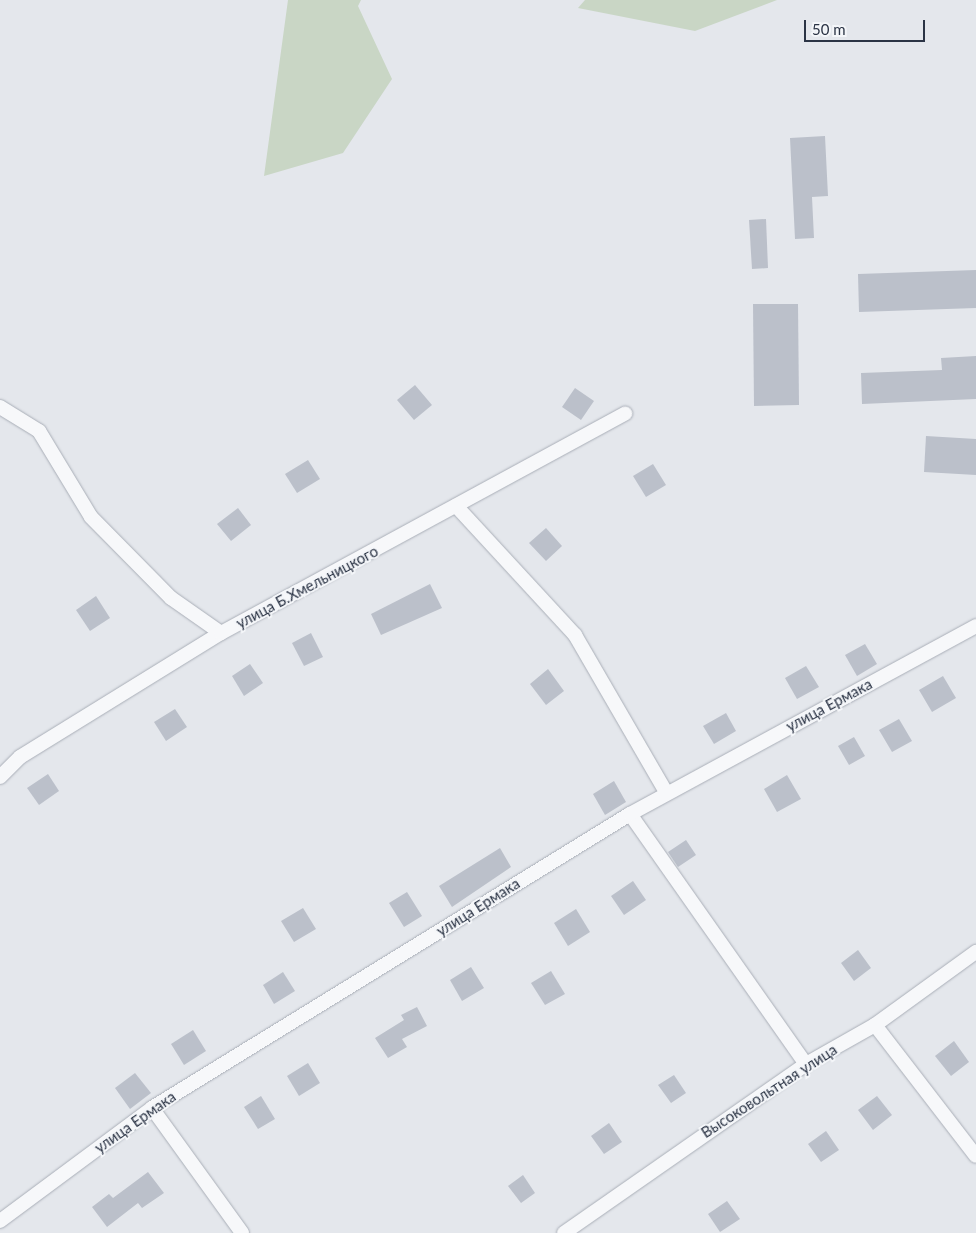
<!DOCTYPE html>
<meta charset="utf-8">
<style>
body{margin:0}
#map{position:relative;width:976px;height:1233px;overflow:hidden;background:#e4e7ec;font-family:Lato,sans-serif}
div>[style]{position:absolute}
.green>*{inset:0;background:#c9d6c5}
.building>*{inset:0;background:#bbc0ca}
.roads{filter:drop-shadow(0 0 1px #a9aeb7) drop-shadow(0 0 1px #a9aeb7)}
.street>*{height:14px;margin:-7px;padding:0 7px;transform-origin:7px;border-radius:7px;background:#f7f8fa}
span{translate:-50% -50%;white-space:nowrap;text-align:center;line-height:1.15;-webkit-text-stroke:4px #f4f6f9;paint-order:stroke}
.street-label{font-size:15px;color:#2b3445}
.scale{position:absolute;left:804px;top:20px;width:121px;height:22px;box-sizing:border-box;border:2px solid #2b3445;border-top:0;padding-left:6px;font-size:15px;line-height:18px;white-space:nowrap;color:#2b3445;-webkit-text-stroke:4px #f4f6f9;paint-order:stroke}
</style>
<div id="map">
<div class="green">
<div style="clip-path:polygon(288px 0,361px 0,358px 6px,392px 79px,343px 153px,264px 176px)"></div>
<div style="clip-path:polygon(585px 0,777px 0,695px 31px,578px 8px)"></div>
</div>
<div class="building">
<div style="clip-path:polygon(825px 136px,828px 196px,812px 197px,814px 238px,795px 239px,790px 138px)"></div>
<div style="clip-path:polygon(766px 219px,768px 268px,752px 269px,749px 220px)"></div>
<div style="clip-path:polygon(976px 270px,976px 308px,859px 312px,858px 274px)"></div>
<div style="clip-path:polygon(753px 304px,798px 304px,799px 405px,754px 406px)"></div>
<div style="clip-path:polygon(976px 356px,976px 399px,862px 404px,861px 373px,942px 370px,941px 358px)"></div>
<div style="clip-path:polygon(415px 385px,432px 405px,414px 420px,397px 400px)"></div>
<div style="clip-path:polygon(575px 388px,594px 401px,581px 420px,562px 407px)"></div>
<div style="clip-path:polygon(926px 436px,976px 439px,976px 475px,924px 472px)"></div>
<div style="clip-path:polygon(308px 460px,320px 479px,297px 493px,285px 474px)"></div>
<div style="clip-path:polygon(653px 464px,666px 485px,646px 497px,633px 476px)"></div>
<div style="clip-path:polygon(238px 508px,251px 525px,231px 541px,217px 524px)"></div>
<div style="clip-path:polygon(546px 528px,562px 546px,546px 561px,529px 543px)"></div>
<div style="clip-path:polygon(430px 584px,442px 608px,381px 635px,371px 614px)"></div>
<div style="clip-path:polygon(96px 596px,110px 618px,90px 631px,76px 610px)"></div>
<div style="clip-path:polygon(311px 633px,323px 657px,304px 666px,292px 643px)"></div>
<div style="clip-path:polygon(865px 644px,877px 664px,857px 676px,845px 655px)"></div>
<div style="clip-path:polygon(250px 664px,263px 683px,244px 696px,232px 676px)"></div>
<div style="clip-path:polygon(806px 666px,819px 687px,797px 699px,785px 678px)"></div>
<div style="clip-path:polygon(548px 669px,564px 691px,546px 705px,530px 684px)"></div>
<div style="clip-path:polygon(943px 676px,956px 698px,932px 712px,919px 690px)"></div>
<div style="clip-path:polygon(175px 709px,187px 727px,166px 741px,154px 722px)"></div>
<div style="clip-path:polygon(726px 713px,736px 731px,714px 744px,703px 726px)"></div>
<div style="clip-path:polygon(899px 719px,912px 741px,892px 752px,879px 730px)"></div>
<div style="clip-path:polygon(854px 737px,865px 756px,849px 765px,838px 746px)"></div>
<div style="clip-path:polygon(48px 774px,59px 791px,39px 805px,27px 788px)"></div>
<div style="clip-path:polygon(787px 775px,801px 799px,777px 812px,764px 789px)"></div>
<div style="clip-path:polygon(614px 781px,626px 802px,605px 815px,593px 794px)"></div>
<div style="clip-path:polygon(686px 840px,696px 855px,678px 867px,668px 852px)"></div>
<div style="clip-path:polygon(500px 848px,511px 867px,452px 907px,439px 886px)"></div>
<div style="clip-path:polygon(633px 881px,646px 900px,624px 915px,611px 896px)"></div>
<div style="clip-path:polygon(407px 892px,422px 916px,404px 927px,389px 903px)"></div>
<div style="clip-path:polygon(303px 908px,316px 929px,294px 942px,281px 921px)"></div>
<div style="clip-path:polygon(576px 909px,590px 932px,568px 946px,554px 923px)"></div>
<div style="clip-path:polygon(858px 950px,871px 968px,854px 981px,841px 963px)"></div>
<div style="clip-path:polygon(471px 967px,484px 988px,462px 1001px,450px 980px)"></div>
<div style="clip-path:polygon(551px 971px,565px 994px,545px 1005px,531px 983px)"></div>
<div style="clip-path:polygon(283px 972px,295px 991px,274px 1004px,263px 985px)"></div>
<div style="clip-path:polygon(417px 1007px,427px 1026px,402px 1039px,407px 1047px,388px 1058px,375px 1038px,404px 1020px,401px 1015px)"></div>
<div style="clip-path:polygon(193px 1030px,206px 1051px,184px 1065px,171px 1044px)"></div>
<div style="clip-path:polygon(954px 1041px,969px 1062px,951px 1076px,935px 1056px)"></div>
<div style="clip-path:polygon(308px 1063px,320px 1083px,299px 1096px,287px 1076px)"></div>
<div style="clip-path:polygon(135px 1073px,151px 1093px,130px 1109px,115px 1088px)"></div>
<div style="clip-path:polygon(674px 1075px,686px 1093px,671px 1103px,658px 1085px)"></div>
<div style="clip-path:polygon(261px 1096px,275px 1119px,258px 1129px,244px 1107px)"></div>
<div style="clip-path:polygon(877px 1096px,892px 1115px,873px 1130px,858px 1110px)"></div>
<div style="clip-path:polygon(609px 1123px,622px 1142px,604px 1154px,591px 1136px)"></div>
<div style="clip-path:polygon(826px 1131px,839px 1150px,821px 1162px,808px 1144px)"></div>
<div style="clip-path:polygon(148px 1172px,164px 1193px,142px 1208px,138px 1203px,107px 1227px,92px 1207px,109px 1194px,113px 1198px)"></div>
<div style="clip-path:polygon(523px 1175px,535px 1193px,521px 1203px,508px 1186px)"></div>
<div style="clip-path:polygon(727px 1201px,740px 1219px,720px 1232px,708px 1214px)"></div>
</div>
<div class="roads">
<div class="street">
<div style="left:0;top:407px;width:46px;rotate:31.6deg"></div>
<div style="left:39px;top:431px;width:100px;rotate:58.8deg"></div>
<div style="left:91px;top:517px;width:114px;rotate:45.4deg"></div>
<div style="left:171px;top:598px;width:61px;rotate:35deg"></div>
<div style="left:456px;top:506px;width:176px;rotate:47.3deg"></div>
<div style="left:575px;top:635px;width:181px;rotate:59.9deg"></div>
<div style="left:0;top:777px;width:28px;rotate:-45deg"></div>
<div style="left:20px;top:757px;width:236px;rotate:-31.7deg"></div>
<div style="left:221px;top:633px;width:460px;rotate:-28.5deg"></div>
<div style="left:630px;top:814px;width:306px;rotate:54.9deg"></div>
<div style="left:875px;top:1025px;width:165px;rotate:52.4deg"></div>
<div style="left:152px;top:1108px;width:154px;rotate:54.2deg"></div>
<div style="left:0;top:1221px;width:189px;rotate:-36.6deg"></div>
<div style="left:152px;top:1108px;width:561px;rotate:-31.59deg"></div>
<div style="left:630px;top:814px;width:394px;rotate:-28.5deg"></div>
<div style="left:564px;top:1233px;width:295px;rotate:-34.9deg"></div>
<div style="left:806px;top:1064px;width:79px;rotate:-29.5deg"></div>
<div style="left:875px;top:1025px;width:125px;rotate:-35.9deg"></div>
</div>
</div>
<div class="street-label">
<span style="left:307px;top:587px;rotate:-28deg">улица Б.Хмельницкого</span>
<span style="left:829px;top:705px;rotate:-28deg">улица Ермака</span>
<span style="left:478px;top:907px;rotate:-32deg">улица Ермака</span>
<span style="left:769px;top:1091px;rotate:-33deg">Высоковольтная улица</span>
<span style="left:135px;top:1122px;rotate:-35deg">улица Ермака</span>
</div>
<div class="scale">50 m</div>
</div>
